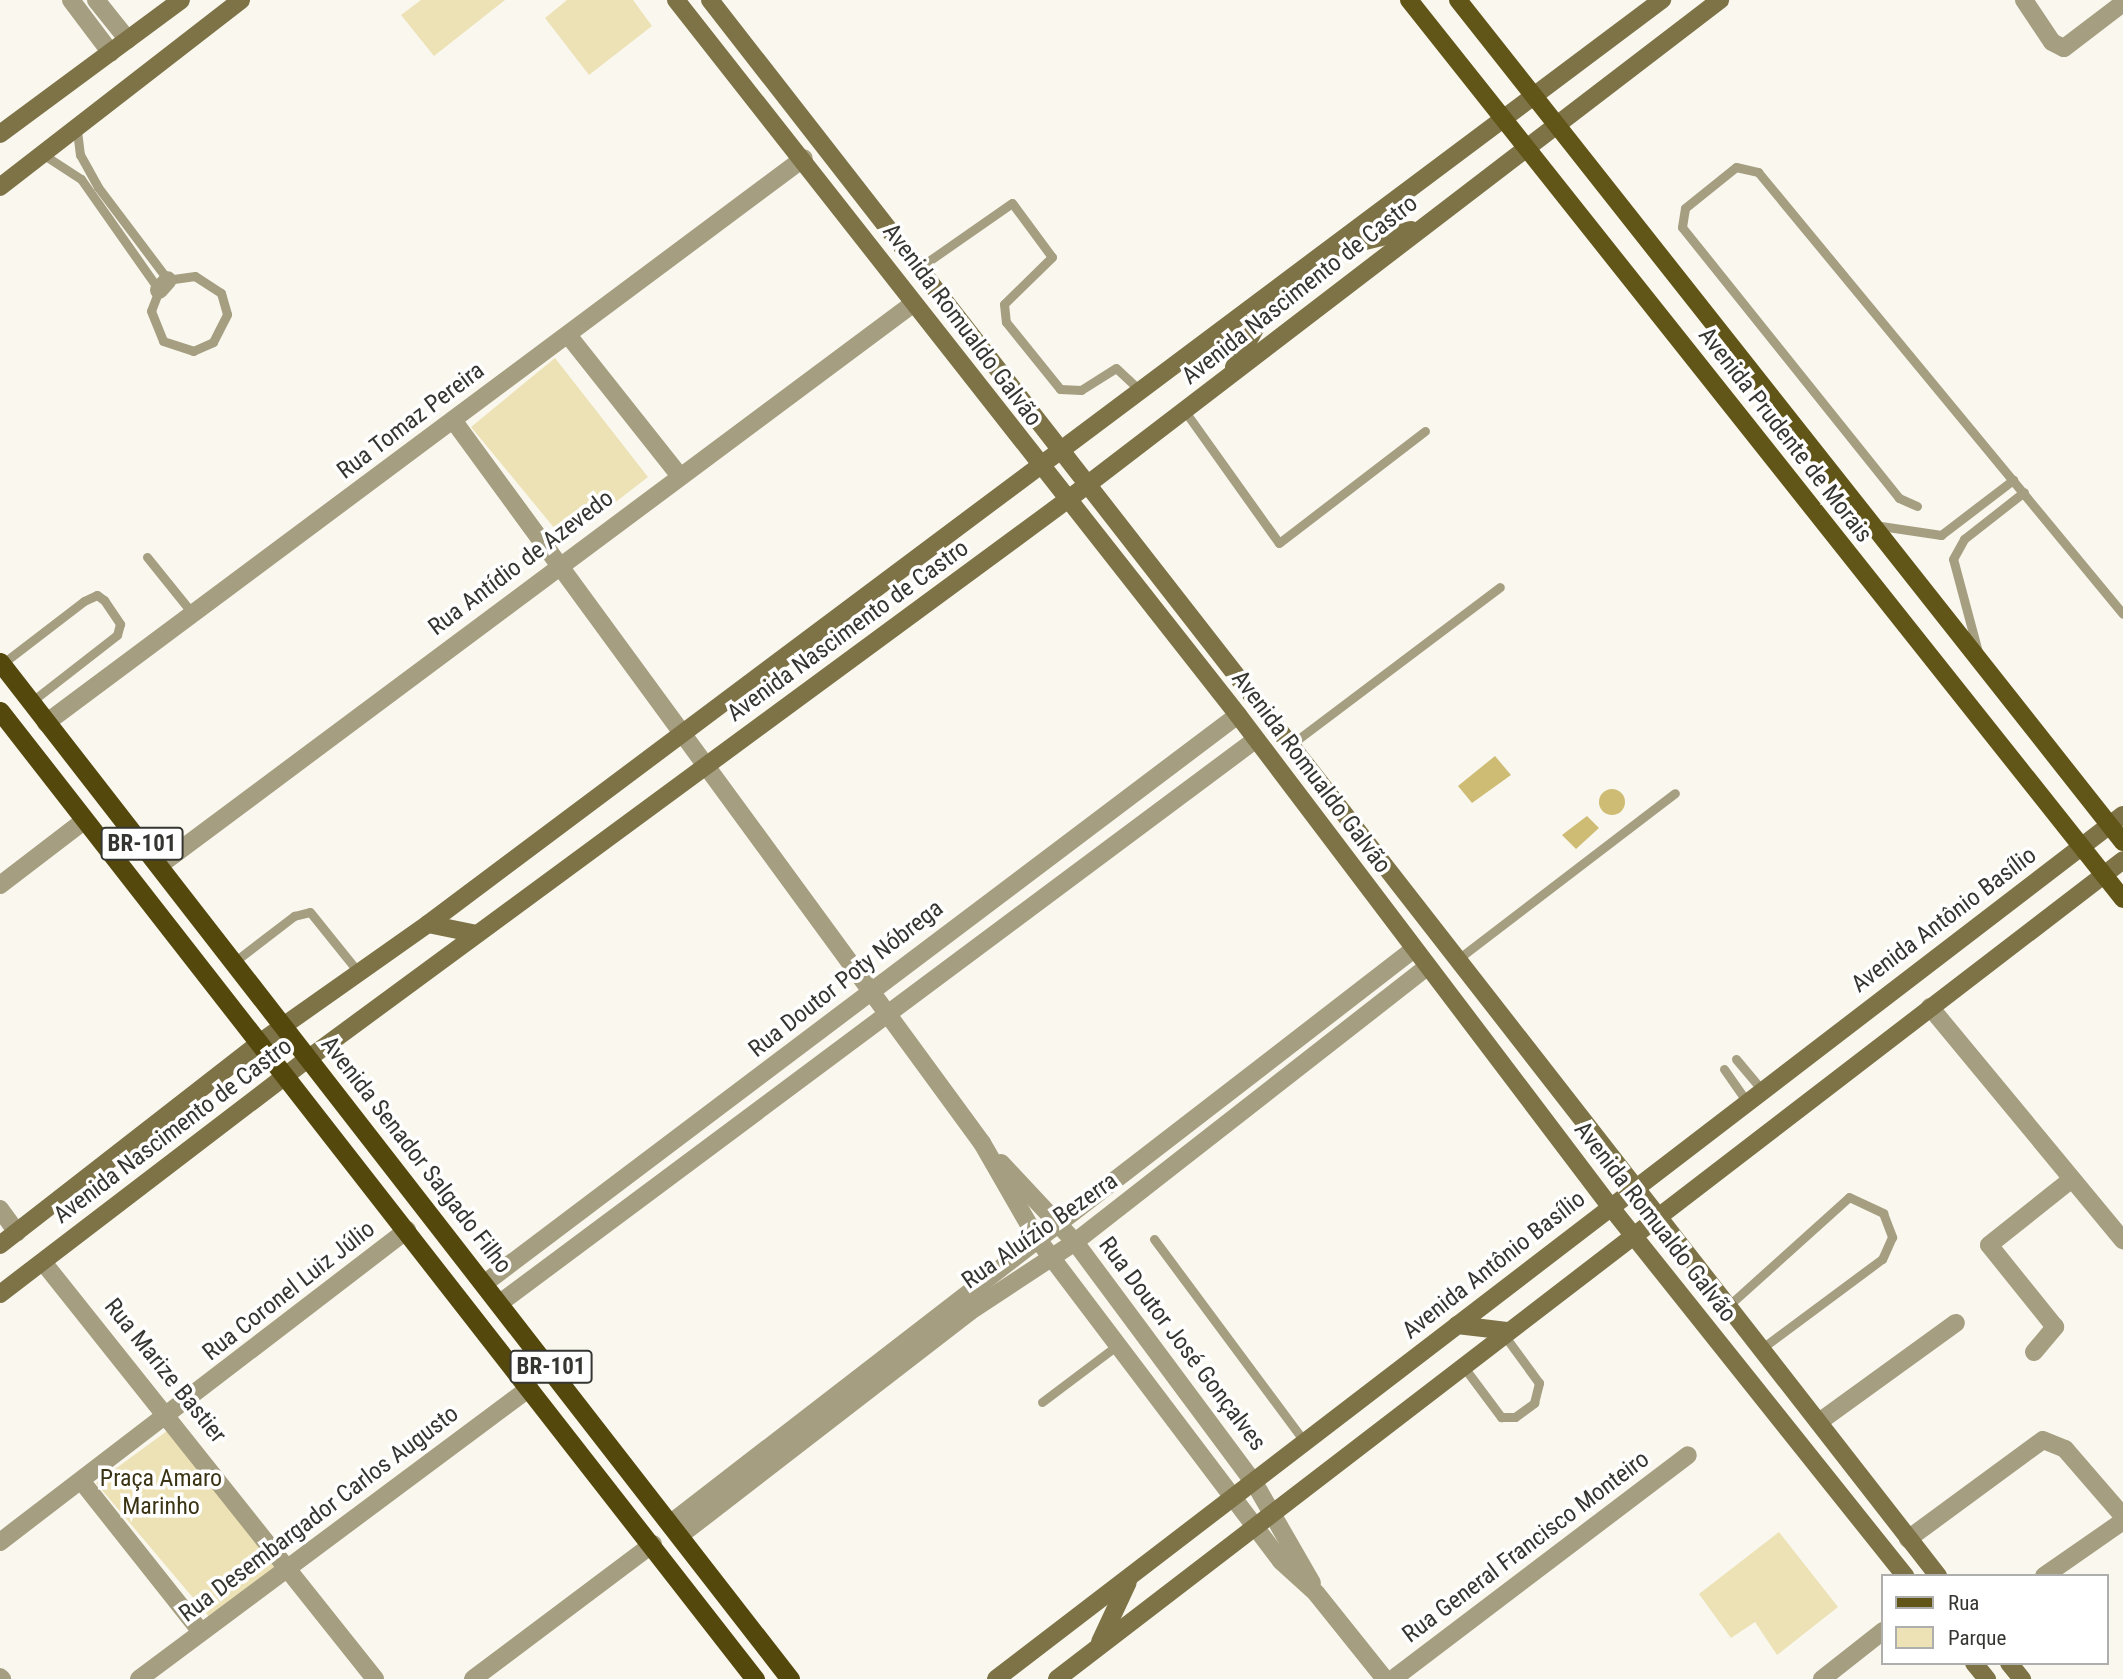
<!DOCTYPE html>
<meta charset="utf-8">
<style>
body{margin:0}
#map{position:relative;width:2123px;height:1679px;overflow:hidden;background:#f9f7ee;font-family:"Roboto Condensed",sans-serif}
div>[style]{position:absolute}
.green>*{inset:0;background:#ede2b5}
.water>*{inset:0;background:#cebc74}
.round{border-radius:50%}
.service>*{height:9px;margin:-4.5px;padding:0 4.5px;transform-origin:4.5px;border-radius:4.5px;background:#a59e80}
.minor>*{height:18px;margin:-9px;padding:0 9px;transform-origin:9px;border-radius:9px;background:#a59e80}
.secondary>*{height:18px;margin:-9px;padding:0 9px;transform-origin:9px;border-radius:9px;background:#7e7347}
.primary>*{height:18px;margin:-9px;padding:0 9px;transform-origin:9px;border-radius:9px;background:#625518}
.trunk>*{height:19px;margin:-9.5px;padding:0 9.5px;transform-origin:9.5px;border-radius:9.5px;background:#55480c}
span{translate:-50% -50%;white-space:nowrap;text-align:center;line-height:1.15;-webkit-text-stroke:7px #fff;paint-order:stroke}
.shield-label span{padding:2px 5px;background:#fff;border:2px solid;border-radius:5px;-webkit-text-stroke-width:0}
.shield-label{font-size:23px;color:#353531;font-weight:700}
.street-label{font-size:24px;color:#353531}
.park-label{font-size:24px;color:#3b3414}
.legend{position:absolute;left:1881px;top:1574px;width:228px;height:91px;box-sizing:border-box;background:#fff;border:2px solid #aeaead;margin:0;padding:9px 12px;list-style:none;font-size:21px;color:#353531}
.legend li{display:flex;align-items:center;gap:14px;height:35px}
.legend b{width:35px;border:2px solid #aeaead}
</style>
<div id="map">
<div class="green">
<div style="clip-path:polygon(421px 0,505px 0,434px 56px,401px 15px)"></div>
<div style="clip-path:polygon(567px 0,633px 0,652px 26px,589px 75px,545px 18px)"></div>
<div style="clip-path:polygon(555px 358px,648px 477px,565px 541px,471px 427px)"></div>
<div style="clip-path:polygon(167px 1431px,280px 1566px,211px 1619px,96px 1483px)"></div>
<div style="clip-path:polygon(1779px 1532px,1838px 1607px,1777px 1655px,1755px 1622px,1731px 1638px,1699px 1594px)"></div>
</div>
<div class="water">
<div style="clip-path:polygon(1495px 756px,1511px 775px,1472px 803px,1458px 786px)"></div>
<div class="round" style="left:1599px;top:789px;width:26px;height:26px"></div>
<div style="clip-path:polygon(1587px 816px,1599px 828px,1576px 849px,1562px 835px)"></div>
</div>
<div class="service">
<div style="left:44px;top:155px;width:44px;rotate:33deg"></div>
<div style="left:81px;top:179px;width:136px;rotate:54.9deg"></div>
<div style="left:159px;top:290px;width:22px;rotate:111deg"></div>
<div style="left:151px;top:311px;width:32px;rotate:68deg"></div>
<div style="left:163px;top:341px;width:32px;rotate:18deg"></div>
<div style="left:193px;top:351px;width:22px;rotate:-24deg"></div>
<div style="left:213px;top:342px;width:31px;rotate:-63deg"></div>
<div style="left:227px;top:314px;width:22px;rotate:-106deg"></div>
<div style="left:221px;top:293px;width:31px;rotate:-147deg"></div>
<div style="left:195px;top:276px;width:27px;rotate:172deg"></div>
<div style="left:168px;top:280px;width:116px;rotate:-127deg"></div>
<div style="left:98px;top:187px;width:37px;rotate:-119deg"></div>
<div style="left:80px;top:155px;width:26px;rotate:-97deg"></div>
<div style="left:923px;top:265px;width:108px;rotate:-34.9deg"></div>
<div style="left:1012px;top:203px;width:67px;rotate:53.5deg"></div>
<div style="left:1052px;top:257px;width:67px;rotate:135.6deg"></div>
<div style="left:1004px;top:304px;width:18px;rotate:84deg"></div>
<div style="left:1006px;top:322px;width:86px;rotate:51.1deg"></div>
<div style="left:1060px;top:389px;width:21px;rotate:3deg"></div>
<div style="left:1081px;top:390px;width:41px;rotate:-32.2deg"></div>
<div style="left:1116px;top:368px;width:34px;rotate:43deg"></div>
<div style="left:1184px;top:410px;width:163px;rotate:54.5deg"></div>
<div style="left:1279px;top:543px;width:184px;rotate:-37.5deg"></div>
<div style="left:1917px;top:506px;width:20px;rotate:-156deg"></div>
<div style="left:1899px;top:498px;width:347px;rotate:-128.7deg"></div>
<div style="left:1682px;top:227px;width:19px;rotate:-81deg"></div>
<div style="left:1685px;top:208px;width:65px;rotate:-38.8deg"></div>
<div style="left:1736px;top:167px;width:23px;rotate:13deg"></div>
<div style="left:1758px;top:172px;width:573px;rotate:50.45deg"></div>
<div style="left:1874px;top:525px;width:68px;rotate:8.5deg"></div>
<div style="left:1941px;top:535px;width:91px;rotate:-37.4deg"></div>
<div style="left:147px;top:557px;width:73px;rotate:51.1deg"></div>
<div style="left:1978px;top:652px;width:96px;rotate:-105deg"></div>
<div style="left:1953px;top:559px;width:23px;rotate:-61deg"></div>
<div style="left:1964px;top:539px;width:76px;rotate:-38.1deg"></div>
<div style="left:2px;top:664px;width:103px;rotate:-37.5deg"></div>
<div style="left:84px;top:601px;width:14px;rotate:-25deg"></div>
<div style="left:97px;top:595px;width:9px;rotate:36deg"></div>
<div style="left:104px;top:600px;width:29px;rotate:56deg"></div>
<div style="left:120px;top:624px;width:11px;rotate:105deg"></div>
<div style="left:117px;top:635px;width:109px;rotate:142.1deg"></div>
<div style="left:1293px;top:743px;width:259px;rotate:-37deg"></div>
<div style="left:1458px;top:959px;width:273px;rotate:-37.4deg"></div>
<div style="left:234px;top:962px;width:76px;rotate:-37.5deg"></div>
<div style="left:294px;top:916px;width:16px;rotate:-14deg"></div>
<div style="left:310px;top:912px;width:78px;rotate:51.2deg"></div>
<div style="left:1736px;top:1059px;width:38px;rotate:50deg"></div>
<div style="left:1724px;top:1069px;width:37px;rotate:55deg"></div>
<div style="left:1154px;top:1239px;width:253px;rotate:53.4deg"></div>
<div style="left:1727px;top:1307px;width:164px;rotate:-42deg"></div>
<div style="left:1849px;top:1197px;width:38px;rotate:25deg"></div>
<div style="left:1883px;top:1213px;width:26px;rotate:69deg"></div>
<div style="left:1892px;top:1237px;width:24px;rotate:114deg"></div>
<div style="left:1882px;top:1259px;width:151px;rotate:143.4deg"></div>
<div style="left:1463px;top:1366px;width:64px;rotate:53.3deg"></div>
<div style="left:1501px;top:1417px;width:14px"></div>
<div style="left:1515px;top:1417px;width:24px;rotate:-36deg"></div>
<div style="left:1534px;top:1403px;width:21px;rotate:-76deg"></div>
<div style="left:1539px;top:1383px;width:59px;rotate:-126.1deg"></div>
<div style="left:1042px;top:1402px;width:96px;rotate:-37deg"></div>
</div>
<div class="minor">
<div style="left:71px;top:0;width:66px;rotate:53deg"></div>
<div style="left:96px;top:0;width:51px;rotate:51.3deg"></div>
<div style="left:2024px;top:0;width:50px;rotate:56.3deg"></div>
<div style="left:2052px;top:42px;width:13px;rotate:27deg"></div>
<div style="left:2064px;top:48px;width:74px;rotate:-37.3deg"></div>
<div style="left:159px;top:290px;width:13px;rotate:-48deg"></div>
<div style="left:568px;top:335px;width:179px;rotate:51.6deg"></div>
<div style="left:453px;top:420px;width:896px;rotate:53.81deg"></div>
<div style="left:982px;top:1143px;width:108px;rotate:60.1deg"></div>
<div style="left:1036px;top:1237px;width:406px;rotate:52.9deg"></div>
<div style="left:1281px;top:1561px;width:47px;rotate:42.4deg"></div>
<div style="left:1316px;top:1593px;width:110px;rotate:51.3deg"></div>
<div style="left:46px;top:723px;width:945px;rotate:-36.7deg"></div>
<div style="left:160px;top:865px;width:940px;rotate:-36.7deg"></div>
<div style="left:0;top:885px;width:107px;rotate:-37.4deg"></div>
<div style="left:1930px;top:1007px;width:303px;rotate:50.4deg"></div>
<div style="left:1001px;top:1163px;width:108px;rotate:46.9deg"></div>
<div style="left:1075px;top:1242px;width:302px;rotate:53.4deg"></div>
<div style="left:1255px;top:1484px;width:114px;rotate:60.1deg"></div>
<div style="left:0;top:1209px;width:29px;rotate:54deg"></div>
<div style="left:43px;top:1262px;width:533px;rotate:51.47deg"></div>
<div style="left:485px;top:1283px;width:943px;rotate:-37.03deg"></div>
<div style="left:500px;top:1303px;width:942px;rotate:-36.71deg"></div>
<div style="left:2034px;top:1352px;width:33px;rotate:-50deg"></div>
<div style="left:2055px;top:1327px;width:105px;rotate:-128.8deg"></div>
<div style="left:1989px;top:1245px;width:106px;rotate:-38.5deg"></div>
<div style="left:1819px;top:1422px;width:169px;rotate:-35.9deg"></div>
<div style="left:83px;top:1483px;width:190px;rotate:51.6deg"></div>
<div style="left:672px;top:1522px;width:936px;rotate:-37.67deg"></div>
<div style="left:682px;top:1534px;width:363px;rotate:-37.7deg"></div>
<div style="left:969px;top:1312px;width:127px;rotate:-33.4deg"></div>
<div style="left:1075px;top:1242px;width:445px;rotate:-38deg"></div>
<div style="left:1908px;top:1539px;width:167px;rotate:-36.3deg"></div>
<div style="left:2043px;top:1440px;width:24px;rotate:22deg"></div>
<div style="left:2065px;top:1449px;width:89px;rotate:49.1deg"></div>
<div style="left:0;top:1542px;width:513px;rotate:-37.47deg"></div>
<div style="left:2044px;top:1576px;width:96px;rotate:-34.8deg"></div>
<div style="left:0;top:1677px;width:3px;rotate:45deg"></div>
<div style="left:139px;top:1679px;width:487px;rotate:-36.7deg"></div>
<div style="left:473px;top:1679px;width:225px;rotate:-36.9deg"></div>
<div style="left:1393px;top:1679px;width:370px;rotate:-37.2deg"></div>
<div style="left:1822px;top:1679px;width:78px;rotate:-38.2deg"></div>
</div>
<div class="secondary">
<div style="left:676px;top:0;width:909px;rotate:51.83deg"></div>
<div style="left:1238px;top:715px;width:615px;rotate:52.87deg"></div>
<div style="left:1609px;top:1205px;width:475px;rotate:51.4deg"></div>
<div style="left:710px;top:0;width:1998px;rotate:52.07deg"></div>
<div style="left:0;top:134px;width:225px;rotate:-36.5deg"></div>
<div style="left:0;top:187px;width:305px;rotate:-37.8deg"></div>
<div style="left:1336px;top:248px;width:77px;rotate:-13.5deg"></div>
<div style="left:1234px;top:367px;width:81px;rotate:-61.2deg"></div>
<div style="left:428px;top:924px;width:50px;rotate:11.5deg"></div>
<div style="left:0;top:1245px;width:332px;rotate:-37.9deg"></div>
<div style="left:262px;top:1041px;width:203px;rotate:-35.2deg"></div>
<div style="left:428px;top:924px;width:1542px;rotate:-36.83deg"></div>
<div style="left:0;top:1294px;width:389px;rotate:-37.4deg"></div>
<div style="left:309px;top:1058px;width:940px;rotate:-36.35deg"></div>
<div style="left:1066px;top:501px;width:824px;rotate:-37.45deg"></div>
<div style="left:1457px;top:1325px;width:50px;rotate:6.8deg"></div>
<div style="left:1100px;top:1642px;width:66px;rotate:-65deg"></div>
<div style="left:1974px;top:1663px;width:21px;rotate:51deg"></div>
<div style="left:2009px;top:1663px;width:21px;rotate:51deg"></div>
<div style="left:996px;top:1679px;width:1420px;rotate:-37.48deg"></div>
<div style="left:1057px;top:1679px;width:1344px;rotate:-37.53deg"></div>
</div>
<div class="primary">
<div style="left:1409px;top:0;width:1148px;rotate:51.54deg"></div>
<div style="left:1458px;top:0;width:1073px;rotate:51.7deg"></div>
</div>
<div class="trunk">
<div style="left:0;top:662px;width:1288px;rotate:52.16deg"></div>
<div style="left:0;top:711px;width:1228px;rotate:52.05deg"></div>
</div>
<div class="shield-label">
<span style="left:142px;top:844px">BR-101</span>
<span style="left:551px;top:1367px">BR-101</span>
</div>
<div class="street-label">
<span style="left:1300px;top:290px;rotate:-38deg">Avenida Nascimento de Castro</span>
<span style="left:962px;top:325px;rotate:53deg">Avenida Romualdo Galvão</span>
<span style="left:411px;top:421px;rotate:-37deg">Rua Tomaz Pereira</span>
<span style="left:1785px;top:435px;rotate:52deg">Avenida Prudente de Morais</span>
<span style="left:521px;top:563px;rotate:-37deg">Rua Antídio de Azevedo</span>
<span style="left:848px;top:631px;rotate:-36deg">Avenida Nascimento de Castro</span>
<span style="left:1311px;top:772px;rotate:53deg">Avenida Romualdo Galvão</span>
<span style="left:1944px;top:920px;rotate:-37deg">Avenida Antônio Basílio</span>
<span style="left:846px;top:979px;rotate:-38deg">Rua Doutor Poty Nóbrega</span>
<span style="left:173px;top:1131px;rotate:-37deg">Avenida Nascimento de Castro</span>
<span style="left:416px;top:1155px;rotate:52deg">Avenida Senador Salgado Filho</span>
<span style="left:1655px;top:1222px;rotate:52deg">Avenida Romualdo Galvão</span>
<span style="left:1040px;top:1231px;rotate:-35deg">Rua Aluízio Bezerra</span>
<span style="left:1494px;top:1265px;rotate:-38deg">Avenida Antônio Basílio</span>
<span style="left:289px;top:1291px;rotate:-38deg">Rua Coronel Luiz Júlio</span>
<span style="left:1182px;top:1344px;rotate:53deg">Rua Doutor José Gonçalves</span>
<span style="left:165px;top:1371px;rotate:51deg">Rua Marize Bastier</span>
<span style="left:319px;top:1514px;rotate:-37deg">Rua Desembargador Carlos Augusto</span>
<span style="left:1526px;top:1547px;rotate:-37deg">Rua General Francisco Monteiro</span>
</div>
<div class="park-label">
<span style="left:161px;top:1493px">Praça Amaro<br>Marinho</span>
</div>
<ul class="legend">
<li><b style="height:9px;background:#625518"></b>Rua</li>
<li><b style="height:19px;background:#ede2b5"></b>Parque</li>
</ul>
</div>
